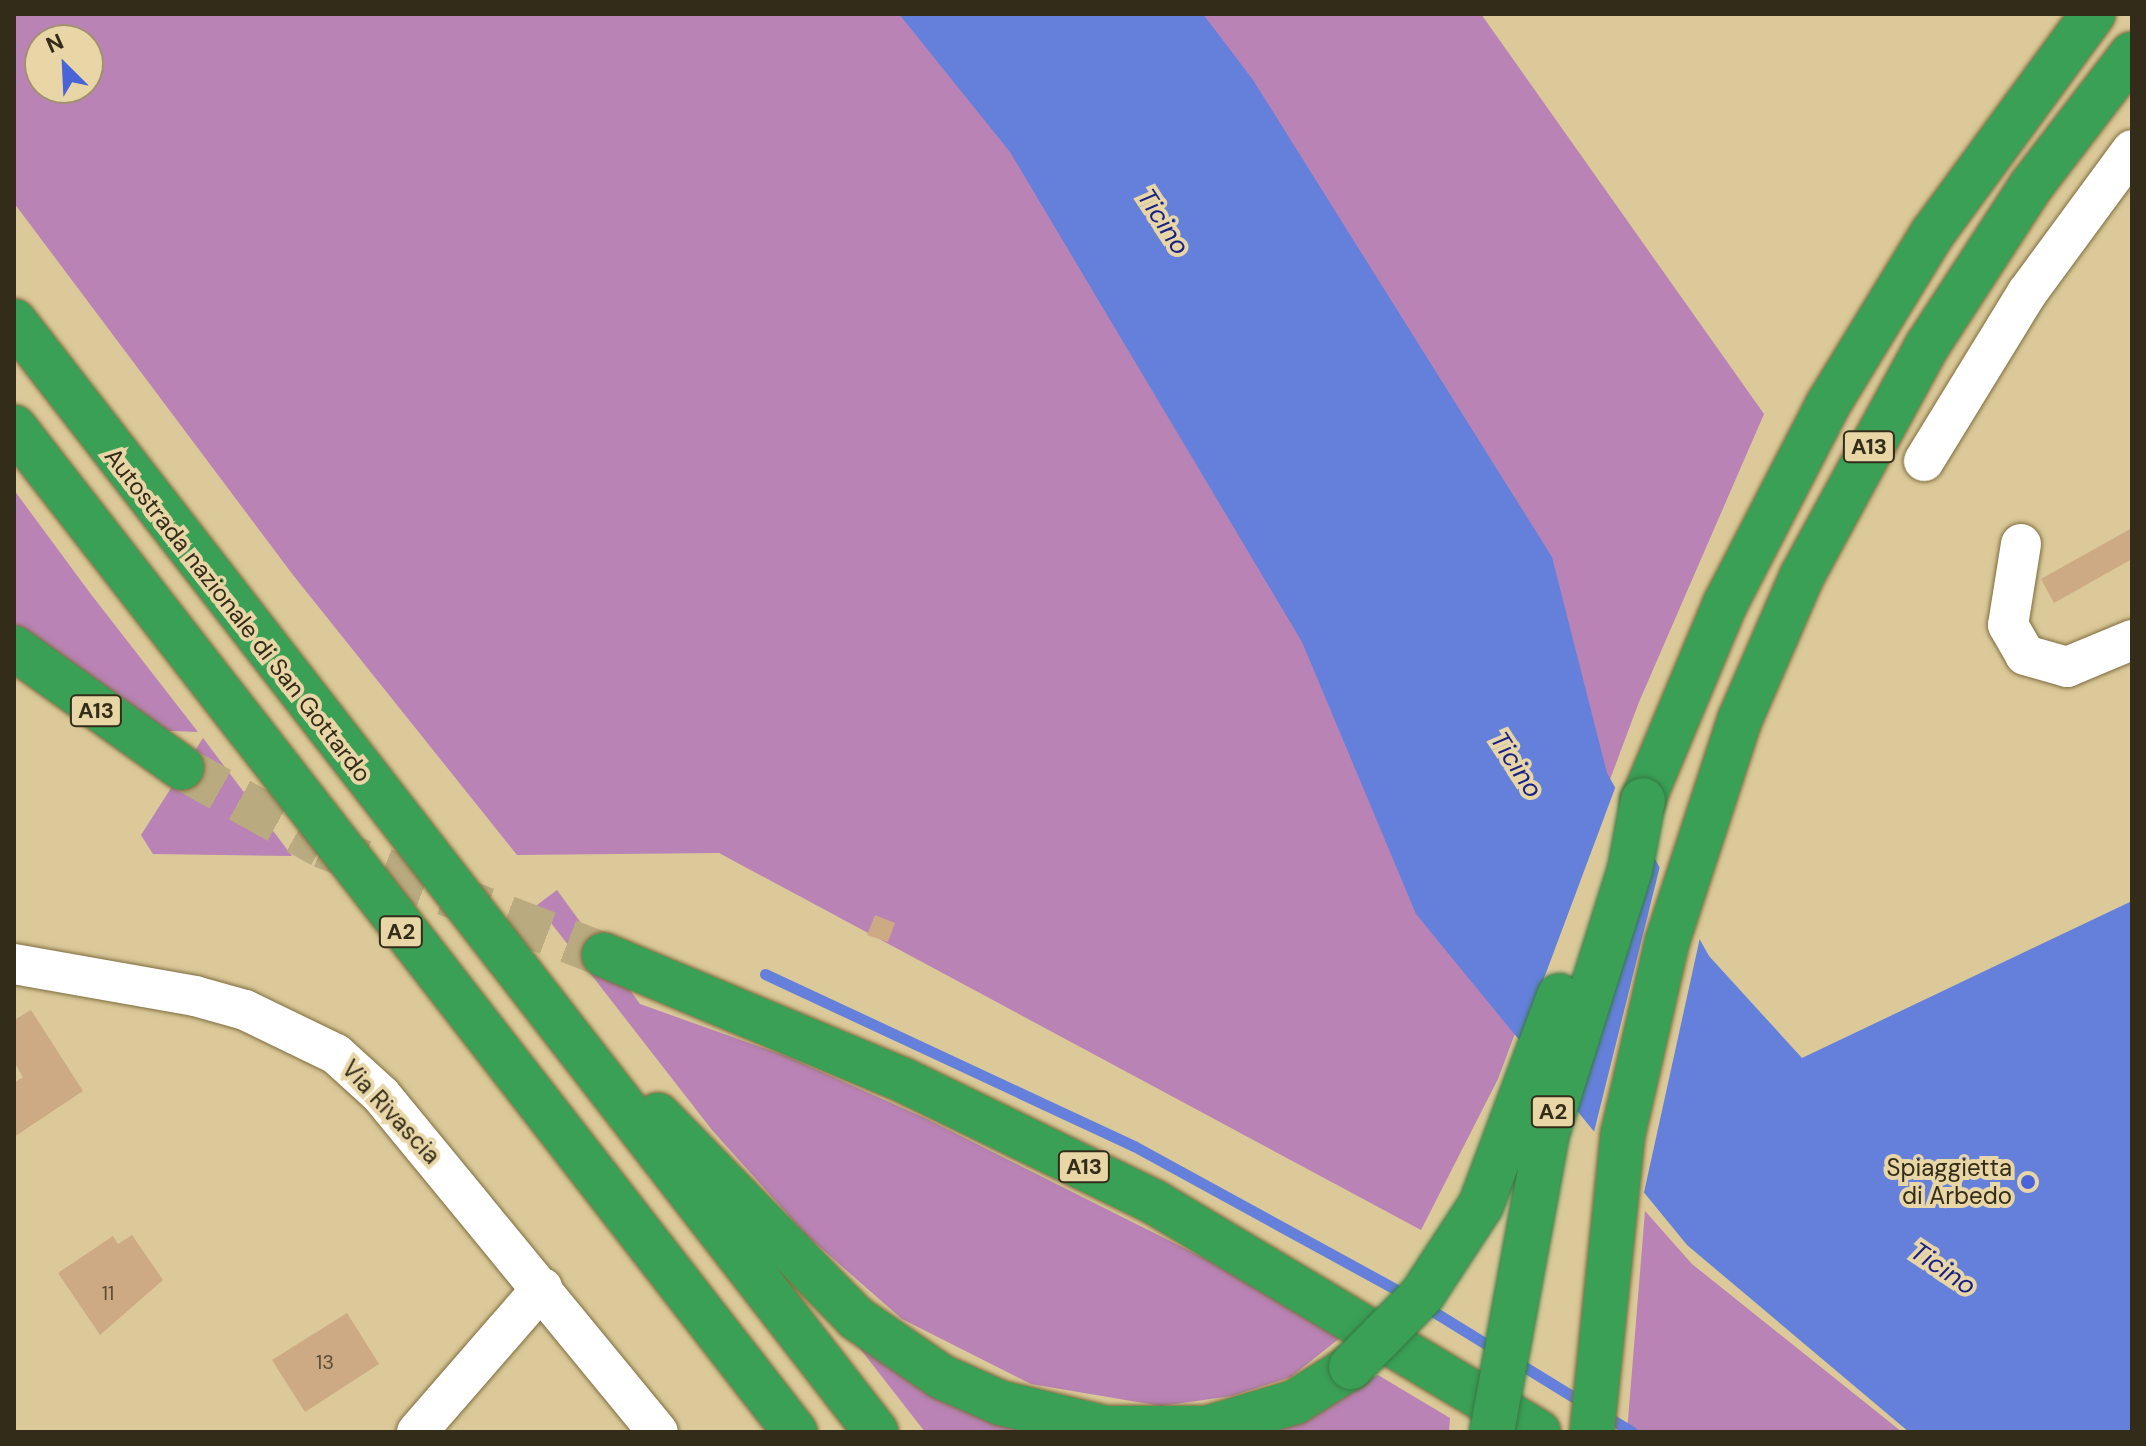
<!DOCTYPE html>
<style>
body{margin:0}
#map{position:relative;width:2146px;height:1446px;overflow:hidden;background:#dbc999;font-family:"DM Sans",sans-serif}
div>[style]{position:absolute}
.green>*{inset:0;background:#b983b5}
.water>*{inset:0;background:#6480db}
.pier>*{inset:0;background:#dbc999}
.stream>*{height:11px;margin:-5.5px;padding:0 5.5px;transform-origin:5.5px;border-radius:5.5px;background:#6480db}
.building>*{inset:0;background:#cdaa84}
.highway-tunnel>*{height:44px;margin-top:-22px;transform-origin:0;background:repeating-linear-gradient(90deg,#b9aa7f 0 44px,transparent 0 66px)}
.roads{filter:drop-shadow(0 0 2px #7d6c3f) drop-shadow(0 0 2px #7d6c3f)}
.minor>*{height:40px;margin:-20px;padding:0 20px;transform-origin:20px;border-radius:20px;background:#fff}
.highway>*{height:44px;margin:-22px;padding:0 22px;transform-origin:22px;border-radius:22px;background:#3aa056}
.bridges{filter:drop-shadow(0 0 2px #387741) drop-shadow(0 0 2px #387741)}
.highway-bridge>*{height:44px;margin:-22px;padding:0 22px;transform-origin:22px;border-radius:22px;background:#3aa056}
.dots>*{width:22px;height:22px;translate:-50% -50%;box-sizing:border-box;border:4px solid #e8d6a6;border-radius:50%}
span{translate:-50% -50%;white-space:nowrap;text-align:center;line-height:1.15;-webkit-text-stroke:8px #e8d6a6;paint-order:stroke}
.number-label{font-size:20px;color:#5a4c34}
.number-label span{-webkit-text-stroke-width:0}
.shield-label span{padding:2px 6px;background:#e8d6a6;border:2px solid;border-radius:6px;-webkit-text-stroke-width:0}
.shield-label{font-size:22px;color:#332c19;font-weight:700}
.street-label{font-size:24px;color:#332c19}
.poi-label{font-size:24px;color:#332c19}
.right{translate:-100% -50%;text-align:right}
.water-label{font-size:26px;color:#171e89;font-style:italic}
.frame{position:absolute;inset:0;border:16px solid #332c19;pointer-events:none}
.north{position:absolute;left:24px;top:24px;width:80px;height:80px;box-sizing:border-box;background:#e8d6a6;border:2px solid #a0926e;border-radius:50%;rotate:336deg;font-size:22px;font-weight:700;line-height:32px;text-align:center;color:#332c19}
.north::after{content:'';display:block;margin:auto;width:28px;height:36px;background:#4864d8;clip-path:polygon(50% 0,100% 100%,50% 72%,0 100%)}
</style>
<div id="map">
<div class="green">
<div style="clip-path:polygon(evenodd,14px 14px,1481px 14px,1764px 414px,1639px 702px,1498px 1079px,1421px 1230px,719px 853px,517px 855px,293px 575px,14px 203px,14px 14px,40px 40px,88px 40px,88px 88px,40px 88px,40px 40px)"></div>
<div style="clip-path:polygon(14px 490px,90px 593px,198px 732px,147px 730px,14px 630px)"></div>
<div style="clip-path:polygon(203px 738px,292px 856px,153px 854px,141px 835px)"></div>
<div style="clip-path:polygon(557px 890px,640px 1004px,786px 1056px,925px 1118px,1208px 1260px,1341px 1337px,1291px 1377px,1232px 1396px,1161px 1406px,1031px 1384px,902px 1319px,806px 1235px,712px 1130px,537px 905px)"></div>
<div style="clip-path:polygon(1645px 1211px,1692px 1264px,1902px 1432px,1627px 1432px)"></div>
<div style="clip-path:polygon(851px 1337px,1045px 1432px,925px 1432px)"></div>
<div style="clip-path:polygon(1378px 1375px,1450px 1418px,1449px 1432px,1253px 1432px)"></div>
</div>
<div class="water">
<div style="clip-path:polygon(899px 14px,1203px 14px,1253px 80px,1552px 557px,1607px 773px,1709px 956px,1802px 1058px,2132px 901px,2132px 1432px,1909px 1432px,1687px 1245px,1416px 914px,1302px 642px,1010px 152px)"></div>
</div>
<div class="pier">
<div style="clip-path:polygon(1617px 783px,1654px 850px,1573px 1112px,1519px 1045px)"></div>
<div style="clip-path:polygon(1661px 862px,1701px 933px,1643px 1197px,1593px 1136px)"></div>
</div>
<div class="stream">
<div style="left:765px;top:974px;width:407px;rotate:25deg"></div>
<div style="left:1134px;top:1146px;width:312px;rotate:28.7deg"></div>
<div style="left:1426px;top:1307px;width:82px;rotate:31.6deg"></div>
<div style="left:1515px;top:1361px;width:82px;rotate:31.6deg"></div>
<div style="left:1604px;top:1415px;width:33px;rotate:31deg"></div>
</div>
<div class="building">
<div style="clip-path:polygon(2132px 528px,2132px 559px,2054px 603px,2041px 579px)"></div>
<div style="clip-path:polygon(875px 915px,895px 923px,888px 942px,867px 935px)"></div>
<div style="clip-path:polygon(31px 1010px,83px 1091px,14px 1137px,14px 1083px,23px 1077px,14px 1062px,14px 1020px)"></div>
<div style="clip-path:polygon(132px 1235px,163px 1280px,100px 1335px,58px 1273px,113px 1236px,118px 1244px)"></div>
<div style="clip-path:polygon(347px 1313px,379px 1364px,305px 1412px,272px 1360px)"></div>
</div>
<div class="highway-tunnel">
<div style="left:182px;top:768px;width:160px;rotate:29.1deg"></div>
<div style="left:322px;top:846px;width:302px;rotate:21.1deg"></div>
</div>
<div class="roads">
<div class="minor">
<div style="left:1924px;top:461px;width:197px;rotate:-58.5deg"></div>
<div style="left:2027px;top:293px;width:177px;rotate:-53.7deg"></div>
<div style="left:2021px;top:544px;width:82px;rotate:99.1deg"></div>
<div style="left:2008px;top:625px;width:34px;rotate:60deg"></div>
<div style="left:2025px;top:655px;width:44px;rotate:15.9deg"></div>
<div style="left:2067px;top:667px;width:70px;rotate:-22.6deg"></div>
<div style="left:14px;top:964px;width:184px;rotate:10deg"></div>
<div style="left:195px;top:996px;width:52px;rotate:15.6deg"></div>
<div style="left:245px;top:1010px;width:101px;rotate:25.8deg"></div>
<div style="left:336px;top:1054px;width:61px;rotate:42.3deg"></div>
<div style="left:381px;top:1095px;width:436px;rotate:50.6deg"></div>
<div style="left:417px;top:1432px;width:191px;rotate:-49deg"></div>
</div>
<div class="highway">
<div style="left:14px;top:321px;width:1406px;rotate:52.19deg"></div>
<div style="left:14px;top:427px;width:1273px;rotate:52.15deg"></div>
<div style="left:14px;top:648px;width:206px;rotate:35.5deg"></div>
<div style="left:1643px;top:800px;width:212px;rotate:-67.3deg"></div>
<div style="left:1725px;top:604px;width:223px;rotate:-62.7deg"></div>
<div style="left:1827px;top:406px;width:202px;rotate:-58.6deg"></div>
<div style="left:1932px;top:234px;width:273px;rotate:-53.8deg"></div>
<div style="left:604px;top:955px;width:324px;rotate:22.7deg"></div>
<div style="left:903px;top:1080px;width:279px;rotate:25.9deg"></div>
<div style="left:1154px;top:1202px;width:448px;rotate:30.9deg"></div>
<div style="left:658px;top:1115px;width:284px;rotate:45.7deg"></div>
<div style="left:856px;top:1318px;width:104px;rotate:34.5deg"></div>
<div style="left:942px;top:1377px;width:64px;rotate:23.8deg"></div>
<div style="left:1001px;top:1403px;width:107px;rotate:13.5deg"></div>
<div style="left:1105px;top:1428px;width:102px"></div>
<div style="left:1207px;top:1428px;width:92px;rotate:-16.5deg"></div>
<div style="left:1295px;top:1402px;width:66px;rotate:-32deg"></div>
<div style="left:1592px;top:1432px;width:300px;rotate:-84.1deg"></div>
<div style="left:1623px;top:1134px;width:197px;rotate:-77.1deg"></div>
<div style="left:1667px;top:942px;width:235px;rotate:-71.9deg"></div>
<div style="left:1740px;top:719px;width:156px;rotate:-66.6deg"></div>
<div style="left:1802px;top:576px;width:262px;rotate:-61.5deg"></div>
<div style="left:1927px;top:346px;width:191px;rotate:-57deg"></div>
<div style="left:2031px;top:186px;width:166px;rotate:-52.6deg"></div>
</div>
</div>
<div class="bridges">
<div class="highway-bridge">
<div style="left:1351px;top:1367px;width:101px;rotate:-45.4deg"></div>
<div style="left:1422px;top:1295px;width:108px;rotate:-56.8deg"></div>
<div style="left:1481px;top:1205px;width:223px;rotate:-69.5deg"></div>
<div style="left:1492px;top:1432px;width:304px;rotate:-79.6deg"></div>
<div style="left:1547px;top:1133px;width:276px;rotate:-72.5deg"></div>
<div style="left:1630px;top:870px;width:71px;rotate:-79.5deg"></div>
</div>
</div>
<div class="dots">
<div style="left:2028px;top:1182px;background:#4864d8"></div>
</div>
<div class="number-label">
<span style="left:108px;top:1293px">11</span>
<span style="left:325px;top:1362px">13</span>
</div>
<div class="shield-label">
<span style="left:1869px;top:447px">A13</span>
<span style="left:96px;top:711px">A13</span>
<span style="left:401px;top:932px">A2</span>
<span style="left:1553px;top:1112px">A2</span>
<span style="left:1084px;top:1167px">A13</span>
</div>
<div class="street-label">
<span style="left:238px;top:615px;rotate:52deg">Autostrada nazionale di San Gottardo</span>
<span style="left:391px;top:1112px;rotate:47deg">Via Rivascia</span>
</div>
<div class="poi-label">
<span class="right" style="left:2012px;top:1182px">Spiaggietta<br>di Arbedo</span>
</div>
<div class="water-label">
<span style="left:1163px;top:222px;rotate:57deg">Ticino</span>
<span style="left:1516px;top:765px;rotate:57deg">Ticino</span>
<span style="left:1943px;top:1269px;rotate:34deg">Ticino</span>
</div>
<div class="frame"></div>
<div class="north">N</div>
</div>
